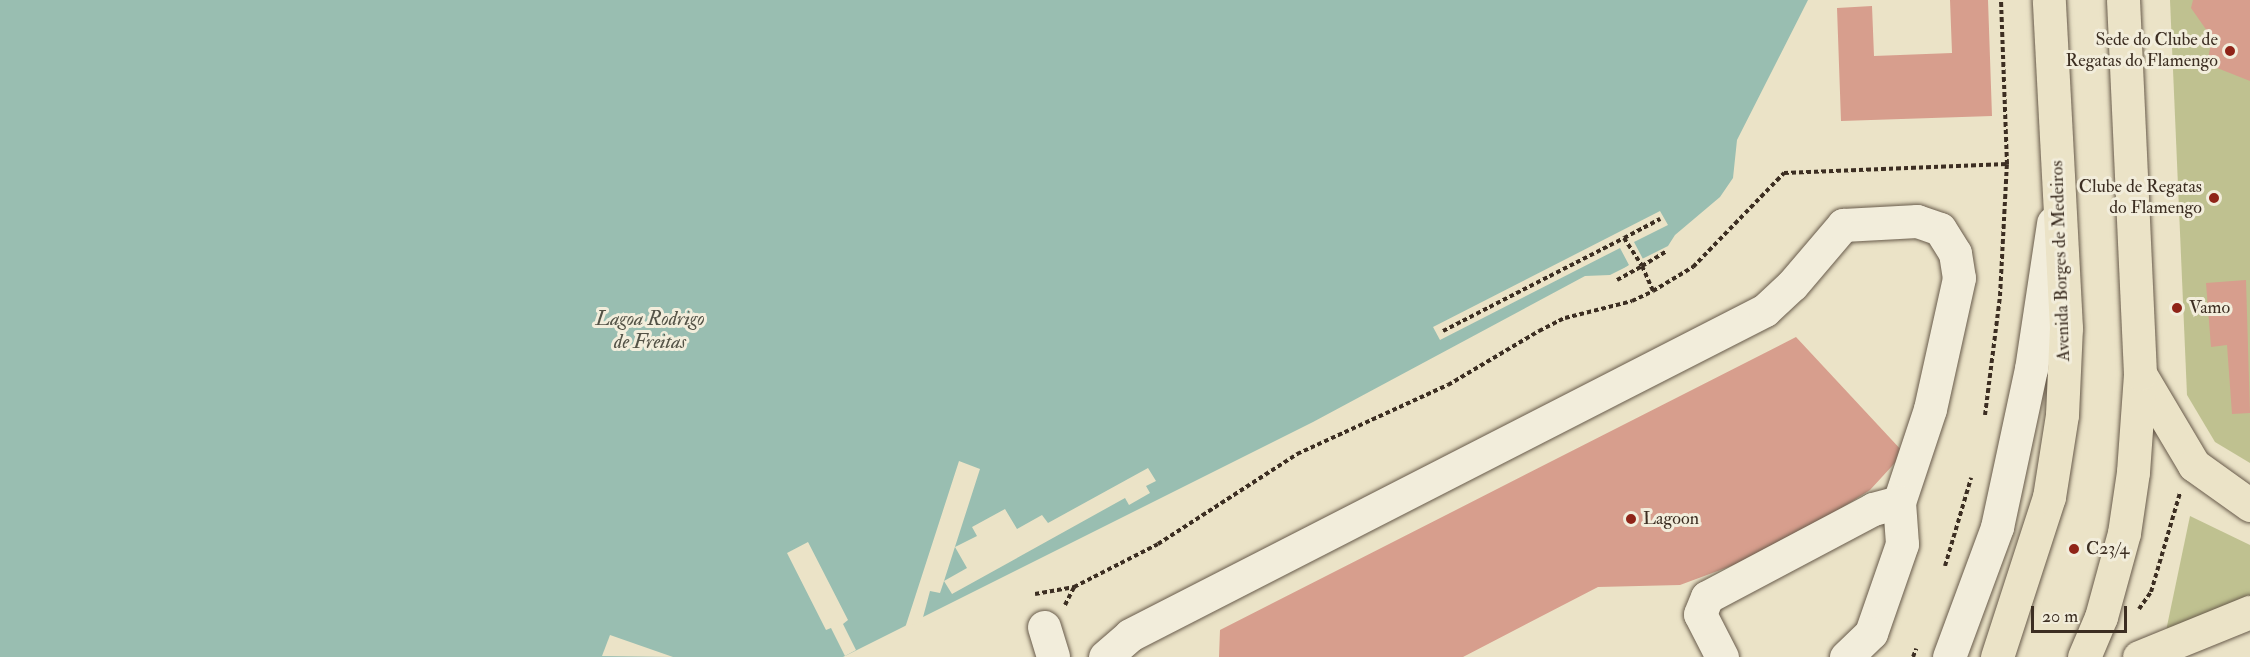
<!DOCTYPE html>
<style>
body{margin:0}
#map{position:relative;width:2250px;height:657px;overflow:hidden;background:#ebe3c7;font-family:"IM FELL Double Pica",serif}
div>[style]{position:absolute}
.green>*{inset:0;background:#bfc190}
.water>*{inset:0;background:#99beb1}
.pier>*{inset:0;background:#ebe3c7}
.building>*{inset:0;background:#d79e8d}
.path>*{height:4px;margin-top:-2px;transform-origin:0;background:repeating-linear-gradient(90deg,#3c2e22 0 4.5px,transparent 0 7.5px)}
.roads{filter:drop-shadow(0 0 2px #685b4b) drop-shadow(0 0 2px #685b4b)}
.minor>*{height:33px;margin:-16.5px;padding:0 16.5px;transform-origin:16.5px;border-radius:16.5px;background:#f2eddb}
.highway>*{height:33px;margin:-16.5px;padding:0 16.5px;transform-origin:16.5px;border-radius:16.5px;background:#ebe3c7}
.dots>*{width:16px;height:16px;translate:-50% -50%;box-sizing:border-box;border:3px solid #f2eddb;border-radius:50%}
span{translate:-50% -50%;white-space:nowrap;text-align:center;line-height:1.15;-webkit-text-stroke:6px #f2eddb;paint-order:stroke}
.poi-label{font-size:18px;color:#3c2e22}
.right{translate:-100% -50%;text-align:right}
.left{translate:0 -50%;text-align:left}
.street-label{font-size:18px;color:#3c2e22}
.water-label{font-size:20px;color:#535246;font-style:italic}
.scale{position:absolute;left:2031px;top:606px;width:96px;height:27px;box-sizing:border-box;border:3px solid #3c2e22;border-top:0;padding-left:8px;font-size:18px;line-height:21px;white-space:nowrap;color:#3c2e22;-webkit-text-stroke:4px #f2eddb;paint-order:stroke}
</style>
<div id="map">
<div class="green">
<div style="clip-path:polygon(2170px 0,2250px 0,2250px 463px,2215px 442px,2187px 395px)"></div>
<div style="clip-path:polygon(2190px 516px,2250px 545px,2250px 602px,2166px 631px)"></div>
</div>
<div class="water">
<div style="clip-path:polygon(0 0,1808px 0,1737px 140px,1733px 178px,1720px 197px,1675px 235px,1668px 246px,1610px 275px,1585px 276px,1313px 422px,843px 657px,0 657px)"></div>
</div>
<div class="pier">
<div style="clip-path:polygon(1660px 211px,1668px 225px,1634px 242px,1643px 259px,1669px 248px,1611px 278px,1629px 265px,1620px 248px,1440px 340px,1433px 327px)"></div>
<div style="clip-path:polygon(959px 461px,980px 469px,944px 581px,967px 568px,955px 547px,977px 536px,972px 527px,1005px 509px,1017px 529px,1042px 515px,1048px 523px,1148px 468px,1156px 481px,1146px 486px,1150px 493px,1129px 505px,1125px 498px,952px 594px,944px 581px,940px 593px,930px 591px,922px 621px,905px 628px)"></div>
<div style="clip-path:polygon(808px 542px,848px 620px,843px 624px,856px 650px,845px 656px,831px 628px,826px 630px,787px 553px)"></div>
<div style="clip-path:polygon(610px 635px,673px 657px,602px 656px)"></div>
</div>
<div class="building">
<div style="clip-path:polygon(1950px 0,1988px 0,1992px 116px,1841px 121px,1837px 8px,1872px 6px,1874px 56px,1952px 53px)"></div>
<div style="clip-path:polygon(2193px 0,2250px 0,2250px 81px,2207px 64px,2212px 38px,2191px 8px)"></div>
<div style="clip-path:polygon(2246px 280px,2250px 413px,2232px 414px,2227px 345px,2211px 347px,2206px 283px)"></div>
<div style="clip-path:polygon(1796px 337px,1904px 453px,1870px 490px,1777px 549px,1680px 585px,1598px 587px,1463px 657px,1219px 657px,1220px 630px)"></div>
</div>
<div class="path">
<div style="left:1624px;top:238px;width:41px;rotate:-27.8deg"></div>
<div style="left:1617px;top:280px;width:29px;rotate:-29deg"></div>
<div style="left:1642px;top:266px;width:27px;rotate:66deg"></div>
<div style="left:1443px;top:331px;width:203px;rotate:-27.2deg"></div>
<div style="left:1624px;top:238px;width:33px;rotate:57deg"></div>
<div style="left:1642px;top:266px;width:29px;rotate:-31deg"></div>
<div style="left:1985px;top:415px;width:120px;rotate:-82.8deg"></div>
<div style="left:2000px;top:296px;width:132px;rotate:-87deg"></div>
<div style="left:2007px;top:164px;width:164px;rotate:-92.1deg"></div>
<div style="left:1945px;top:566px;width:92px;rotate:-73.5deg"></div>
<div style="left:1035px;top:594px;width:40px;rotate:-10deg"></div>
<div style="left:1074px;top:587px;width:94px;rotate:-27.1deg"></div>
<div style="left:1158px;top:544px;width:166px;rotate:-32.9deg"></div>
<div style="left:1297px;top:454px;width:166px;rotate:-24.6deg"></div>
<div style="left:1448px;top:385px;width:106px;rotate:-30.7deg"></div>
<div style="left:1539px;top:331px;width:29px;rotate:-27deg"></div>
<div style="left:1565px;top:318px;width:69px;rotate:-14.2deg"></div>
<div style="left:1632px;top:301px;width:23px;rotate:-25deg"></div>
<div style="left:1653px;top:291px;width:47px;rotate:-31deg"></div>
<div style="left:1693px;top:267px;width:131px;rotate:-45.9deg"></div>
<div style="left:1784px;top:173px;width:223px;rotate:-2.3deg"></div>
<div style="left:1065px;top:605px;width:20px;rotate:-63deg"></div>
<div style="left:2139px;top:609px;width:21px;rotate:-55deg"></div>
<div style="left:2151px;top:592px;width:103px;rotate:-73.7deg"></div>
<div style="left:1913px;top:657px;width:9px;rotate:-69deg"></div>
</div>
<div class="roads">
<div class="minor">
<div style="left:1044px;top:627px;width:31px;rotate:73deg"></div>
<div style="left:1105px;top:657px;width:33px;rotate:-41deg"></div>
<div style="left:1130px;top:635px;width:713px;rotate:-27.1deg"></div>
<div style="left:1765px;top:310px;width:37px;rotate:-43deg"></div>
<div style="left:1792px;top:285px;width:79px;rotate:-49.6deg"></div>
<div style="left:1843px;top:225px;width:74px;rotate:-3.1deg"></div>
<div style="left:1917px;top:221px;width:24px;rotate:19deg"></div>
<div style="left:1940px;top:229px;width:28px;rotate:58deg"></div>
<div style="left:1955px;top:253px;width:25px;rotate:81deg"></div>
<div style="left:1959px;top:278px;width:134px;rotate:102.5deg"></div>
<div style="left:1930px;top:409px;width:98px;rotate:108.4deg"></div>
<div style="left:1722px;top:657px;width:48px;rotate:-117.1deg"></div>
<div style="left:1700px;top:614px;width:18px;rotate:-68deg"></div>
<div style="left:1707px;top:597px;width:188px;rotate:-27.9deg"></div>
<div style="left:1873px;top:509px;width:27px;rotate:-15deg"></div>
<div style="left:1899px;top:502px;width:42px;rotate:85.9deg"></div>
<div style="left:1902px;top:544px;width:94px;rotate:109.2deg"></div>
<div style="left:1871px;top:633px;width:35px;rotate:136deg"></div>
<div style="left:1949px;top:657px;width:139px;rotate:-69.7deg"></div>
<div style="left:1997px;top:527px;width:162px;rotate:-77.9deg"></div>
<div style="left:2031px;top:369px;width:148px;rotate:-81.4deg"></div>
</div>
<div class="highway">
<div style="left:2140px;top:374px;width:106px;rotate:59.3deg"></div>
<div style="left:2194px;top:465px;width:69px;rotate:35.5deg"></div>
<div style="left:1997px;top:657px;width:168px;rotate:-72deg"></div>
<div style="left:2049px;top:497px;width:83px;rotate:-81deg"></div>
<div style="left:2062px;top:415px;width:87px;rotate:-87.4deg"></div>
<div style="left:2066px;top:328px;width:328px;rotate:-93deg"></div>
<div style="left:2084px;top:657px;width:43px;rotate:-67deg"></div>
<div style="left:2101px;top:617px;width:87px;rotate:-74.7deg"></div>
<div style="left:2124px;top:533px;width:62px;rotate:-81.6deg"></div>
<div style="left:2133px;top:472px;width:98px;rotate:-85.9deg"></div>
<div style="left:2140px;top:374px;width:374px;rotate:-92.6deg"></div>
<div style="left:2139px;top:657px;width:120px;rotate:-22.1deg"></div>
</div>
</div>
<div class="dots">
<div style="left:2230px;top:51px;background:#8f2418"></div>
<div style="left:2214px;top:198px;background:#8f2418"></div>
<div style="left:2177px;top:308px;background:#8f2418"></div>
<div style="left:1631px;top:519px;background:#8f2418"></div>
<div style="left:2074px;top:549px;background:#8f2418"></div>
</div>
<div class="poi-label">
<span class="right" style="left:2218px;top:51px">Sede do Clube de<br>Regatas do Flamengo</span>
<span class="right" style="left:2202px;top:198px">Clube de Regatas<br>do Flamengo</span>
<span class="left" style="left:2189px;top:308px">Vamo</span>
<span class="left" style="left:1643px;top:519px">Lagoon</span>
<span class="left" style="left:2086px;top:549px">C23/4</span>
</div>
<div class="street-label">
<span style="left:2061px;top:261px;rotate:-92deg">Avenida Borges de Medeiros</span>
</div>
<div class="water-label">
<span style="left:650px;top:330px">Lagoa Rodrigo<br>de Freitas</span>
</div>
<div class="scale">20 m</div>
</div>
